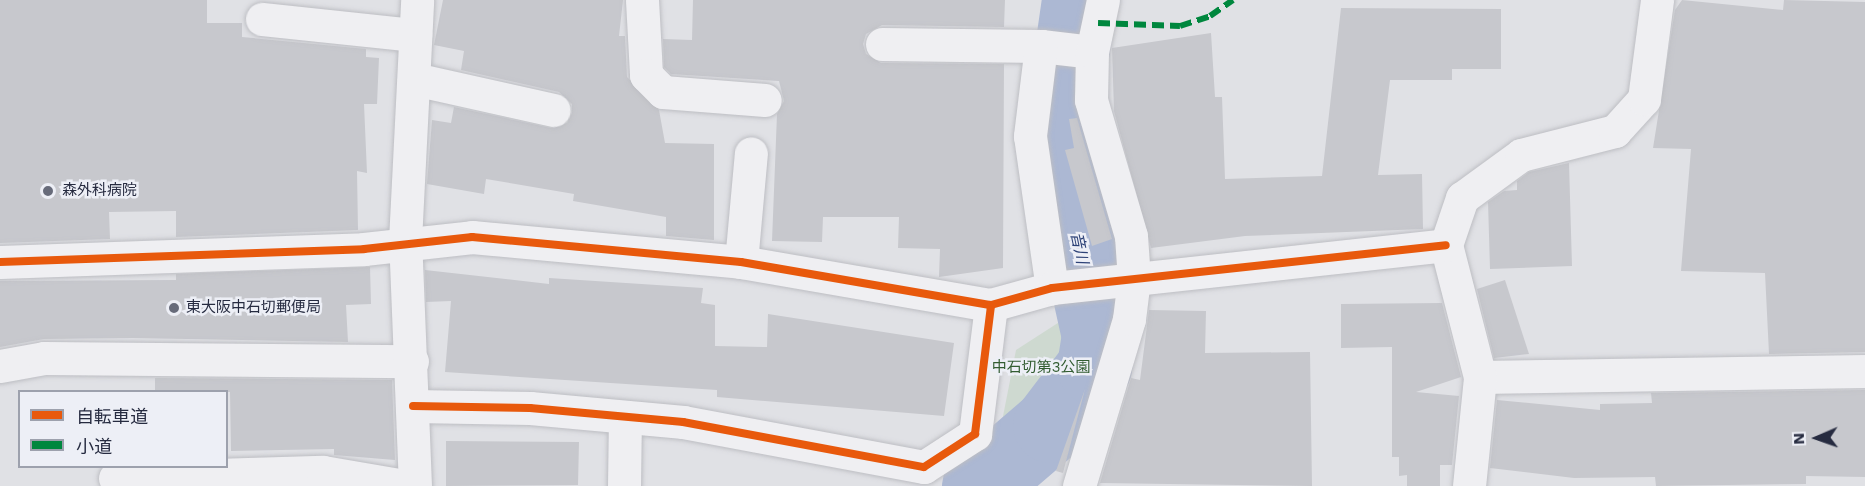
<!DOCTYPE html>
<meta charset="utf-8">
<style>
body{margin:0}
#map{position:relative;width:1865px;height:486px;overflow:hidden;background:#e0e1e5;font-family:"Work Sans","Noto Sans JP",sans-serif}
div>[style]{position:absolute}
.green>*{inset:0;background:#ced9d0}
.river>*{height:75px;margin:-37.5px;padding:0 37.5px;transform-origin:37.5px;border-radius:37.5px;background:#acb8d3}
.building>*{inset:0;background:#c7c8cd}
.roads{filter:drop-shadow(0 0 2px #bdbec3) drop-shadow(0 0 2px #bdbec3)}
.minor>*{height:33px;margin:-16.5px;padding:0 16.5px;transform-origin:16.5px;border-radius:16.5px;background:#efeff2}
.quiet>*{height:6px;margin-top:-3px;transform-origin:0;background:repeating-linear-gradient(90deg,#00873e 0 12px,transparent 0 18px)}
.cycleway>*{height:8px;margin:-4px;padding:0 4px;transform-origin:4px;border-radius:4px;background:#e8590c}
.dots>*{width:16px;height:16px;translate:-50% -50%;box-sizing:border-box;border:3px solid #edeff6;border-radius:50%}
span{translate:-50% -50%;white-space:nowrap;text-align:center;line-height:1.15;-webkit-text-stroke:5px #edeff6;paint-order:stroke}
.poi-label{font-size:15px;color:#262b40}
.left{translate:0 -50%;text-align:left}
.park-label{font-size:15px;color:#335d32}
.water-label{font-size:16px;color:#2d4277;font-style:italic}
.legend{position:absolute;left:18px;top:390px;width:210px;height:78px;box-sizing:border-box;background:#edeff6;border:2px solid #9da1ad;margin:0;padding:8px 10px;list-style:none;font-size:18px;color:#262b40}
.legend li{display:flex;align-items:center;gap:12px;height:30px}
.legend b{width:30px;border:2px solid #9da1ad}
.north{position:absolute;left:1787px;top:408px;width:60px;height:60px;-webkit-text-stroke:4px #edeff6;paint-order:stroke;rotate:268deg;font-size:16px;font-weight:700;line-height:24px;text-align:center;color:#262b40}
.north::after{content:'';display:block;margin:auto;width:21px;height:27px;background:#262b40;clip-path:polygon(50% 0,100% 100%,50% 72%,0 100%)}
</style>
<div id="map">
<div class="green">
<div style="clip-path:polygon(1078px 310px,1082px 349px,1049px 411px,995px 457px,1016px 350px)"></div>
</div>
<div class="river">
<div style="left:979px;top:486px;width:94px;rotate:-40.7deg"></div>
<div style="left:1050px;top:425px;width:73px;rotate:-52.8deg"></div>
<div style="left:1094px;top:367px;width:31px;rotate:-81deg"></div>
<div style="left:1099px;top:336px;width:153px;rotate:-102.5deg"></div>
<div style="left:1066px;top:187px;width:55px;rotate:-96.2deg"></div>
<div style="left:1060px;top:132px;width:133px;rotate:-81.8deg"></div>
</div>
<div class="building">
<div style="clip-path:polygon(0 0,207px 0,207px 23px,242px 23px,242px 37px,366px 49px,366px 57px,379px 58px,377px 104px,364px 104px,367px 173px,357px 171px,358px 230px,176px 237px,176px 211px,109px 212px,110px 239px,0 243px)"></div>
<div style="clip-path:polygon(443px 0,623px 0,619px 36px,625px 36px,627px 77px,659px 110px,665px 143px,714px 144px,714px 240px,666px 236px,666px 217px,573px 201px,574px 194px,486px 179px,484px 194px,427px 184px,432px 120px,451px 123px,454px 107px,551px 128px,567px 123px,572px 113px,572px 104px,559px 92px,461px 70px,464px 51px,434px 45px)"></div>
<div style="clip-path:polygon(693px 0,1005px 0,1004px 27px,882px 25px,866px 34px,863px 44px,866px 54px,881px 63px,1004px 64px,1003px 268px,939px 277px,940px 249px,898px 248px,899px 217px,823px 217px,822px 242px,772px 241px,777px 114px,784px 101px,779px 81px,671px 74px,664px 67px,663px 39px,692px 40px)"></div>
<div style="clip-path:polygon(1682px 0,1783px 10px,1784px 0,1865px 2px,1865px 352px,1769px 354px,1765px 273px,1681px 271px,1691px 149px,1653px 148px,1675px 10px)"></div>
<div style="clip-path:polygon(1341px 8px,1501px 9px,1501px 69px,1452px 69px,1452px 80px,1390px 80px,1378px 175px,1422px 174px,1423px 229px,1245px 236px,1151px 248px,1114px 111px,1112px 48px,1211px 33px,1215px 97px,1222px 97px,1225px 179px,1322px 176px)"></div>
<div style="clip-path:polygon(1077px 118px,1112px 239px,1092px 246px,1065px 150px,1074px 148px,1069px 119px)"></div>
<div style="clip-path:polygon(1569px 163px,1572px 266px,1490px 269px,1488px 202px,1504px 191px,1517px 190px,1517px 181px,1529px 172px)"></div>
<div style="clip-path:polygon(370px 267px,371px 304px,346px 305px,348px 342px,132px 338px,44px 339px,0 347px,0 281px,176px 280px,176px 274px)"></div>
<div style="clip-path:polygon(425px 270px,549px 284px,549px 278px,703px 288px,701px 303px,715px 305px,715px 346px,767px 347px,768px 314px,954px 343px,944px 416px,717px 397px,717px 390px,445px 372px,451px 301px,426px 302px)"></div>
<div style="clip-path:polygon(1505px 280px,1529px 354px,1494px 358px,1477px 289px)"></div>
<div style="clip-path:polygon(1442px 303px,1461px 377px,1416px 392px,1459px 396px,1452px 465px,1440px 465px,1440px 486px,1407px 486px,1407px 475px,1399px 476px,1399px 457px,1392px 457px,1392px 347px,1341px 348px,1341px 304px)"></div>
<div style="clip-path:polygon(1149px 310px,1206px 311px,1205px 353px,1310px 352px,1312px 486px,1100px 483px,1131px 378px,1140px 380px)"></div>
<div style="clip-path:polygon(155px 378px,392px 380px,395px 460px,334px 455px,334px 449px,231px 451px,230px 392px,155px 392px)"></div>
<div style="clip-path:polygon(1085px 389px,1063px 473px,1056px 471px)"></div>
<div style="clip-path:polygon(1865px 390px,1865px 477px,1806px 476px,1806px 484px,1656px 486px,1655px 477px,1574px 478px,1490px 468px,1497px 400px,1600px 410px,1600px 404px,1652px 403px,1651px 393px)"></div>
<div style="clip-path:polygon(446px 441px,579px 442px,578px 485px,446px 486px)"></div>
</div>
<div class="roads">
<div class="minor">
<div style="left:642px;top:0;width:75px;rotate:86.9deg"></div>
<div style="left:646px;top:75px;width:24px;rotate:45deg"></div>
<div style="left:663px;top:92px;width:102px;rotate:4.5deg"></div>
<div style="left:262px;top:19px;width:154px;rotate:6deg"></div>
<div style="left:882px;top:44px;width:159px;rotate:0.7deg"></div>
<div style="left:1041px;top:46px;width:51px;rotate:6.7deg"></div>
<div style="left:1041px;top:46px;width:91px;rotate:97deg"></div>
<div style="left:1030px;top:136px;width:154px;rotate:81.8deg"></div>
<div style="left:414px;top:79px;width:143px;rotate:12.5deg"></div>
<div style="left:0;top:262px;width:364px;rotate:-2deg"></div>
<div style="left:364px;top:249px;width:109px;rotate:-6.3deg"></div>
<div style="left:472px;top:237px;width:270px;rotate:5.3deg"></div>
<div style="left:741px;top:262px;width:254px;rotate:9.8deg"></div>
<div style="left:991px;top:305px;width:63px;rotate:-15.6deg"></div>
<div style="left:1052px;top:288px;width:396px;rotate:-6.2deg"></div>
<div style="left:741px;top:262px;width:109px;rotate:-84.8deg"></div>
<div style="left:0;top:366px;width:45px;rotate:-10.3deg"></div>
<div style="left:44px;top:358px;width:368px;rotate:0.5deg"></div>
<div style="left:1480px;top:377px;width:385px;rotate:-0.9deg"></div>
<div style="left:413px;top:406px;width:117px;rotate:1deg"></div>
<div style="left:530px;top:408px;width:154px;rotate:5.2deg"></div>
<div style="left:683px;top:422px;width:245px;rotate:10.6deg"></div>
<div style="left:924px;top:467px;width:61px;rotate:-32.9deg"></div>
<div style="left:975px;top:434px;width:130px;rotate:-82.9deg"></div>
<div style="left:115px;top:478px;width:208px;rotate:-1.7deg"></div>
<div style="left:323px;top:472px;width:83px;rotate:9.7deg"></div>
<div style="left:415px;top:486px;width:245px;rotate:-92.3deg"></div>
<div style="left:405px;top:241px;width:241px;rotate:-87.1deg"></div>
<div style="left:624px;top:486px;width:69px;rotate:-89.2deg"></div>
<div style="left:1079px;top:486px;width:174px;rotate:-73.3deg"></div>
<div style="left:1129px;top:319px;width:40px;rotate:-82.9deg"></div>
<div style="left:1134px;top:279px;width:43px;rotate:-94deg"></div>
<div style="left:1131px;top:236px;width:142px;rotate:-106.4deg"></div>
<div style="left:1091px;top:100px;width:48px;rotate:-88.8deg"></div>
<div style="left:1092px;top:52px;width:53px;rotate:-78.1deg"></div>
<div style="left:1469px;top:486px;width:110px;rotate:-84.2deg"></div>
<div style="left:1480px;top:377px;width:136px;rotate:-104.4deg"></div>
<div style="left:1446px;top:245px;width:50px;rotate:-71.2deg"></div>
<div style="left:1462px;top:198px;width:73px;rotate:-36.1deg"></div>
<div style="left:1521px;top:155px;width:97px;rotate:-14.3deg"></div>
<div style="left:1615px;top:131px;width:43px;rotate:-47.8deg"></div>
<div style="left:1644px;top:99px;width:100px;rotate:-82.5deg"></div>
</div>
</div>
<div class="quiet">
<div style="left:1098px;top:23px;width:82px;rotate:2.1deg"></div>
<div style="left:1180px;top:26px;width:32px;rotate:-18deg"></div>
<div style="left:1210px;top:16px;width:28px;rotate:-35deg"></div>
</div>
<div class="cycleway">
<div style="left:0;top:262px;width:364px;rotate:-2deg"></div>
<div style="left:364px;top:249px;width:109px;rotate:-6.3deg"></div>
<div style="left:472px;top:237px;width:270px;rotate:5.3deg"></div>
<div style="left:741px;top:262px;width:254px;rotate:9.8deg"></div>
<div style="left:991px;top:305px;width:63px;rotate:-15.6deg"></div>
<div style="left:1052px;top:288px;width:396px;rotate:-6.2deg"></div>
<div style="left:413px;top:406px;width:117px;rotate:1deg"></div>
<div style="left:530px;top:408px;width:154px;rotate:5.2deg"></div>
<div style="left:683px;top:422px;width:245px;rotate:10.6deg"></div>
<div style="left:924px;top:467px;width:61px;rotate:-32.9deg"></div>
<div style="left:975px;top:434px;width:130px;rotate:-82.9deg"></div>
</div>
<div class="dots">
<div style="left:48px;top:191px;background:#676b7a"></div>
<div style="left:174px;top:308px;background:#676b7a"></div>
</div>
<div class="poi-label">
<span class="left" style="left:62px;top:191px">森外科病院</span>
<span class="left" style="left:186px;top:308px">東大阪中石切郵便局</span>
</div>
<div class="park-label">
<span style="left:1041px;top:368px">中石切第3公園</span>
</div>
<div class="water-label">
<span style="left:1079px;top:248px;rotate:78deg">音川</span>
</div>
<ul class="legend">
<li><b style="height:8px;background:#e8590c"></b>自転車道</li>
<li><b style="height:8px;background:#00873e"></b>小道</li>
</ul>
<div class="north">N</div>
</div>
